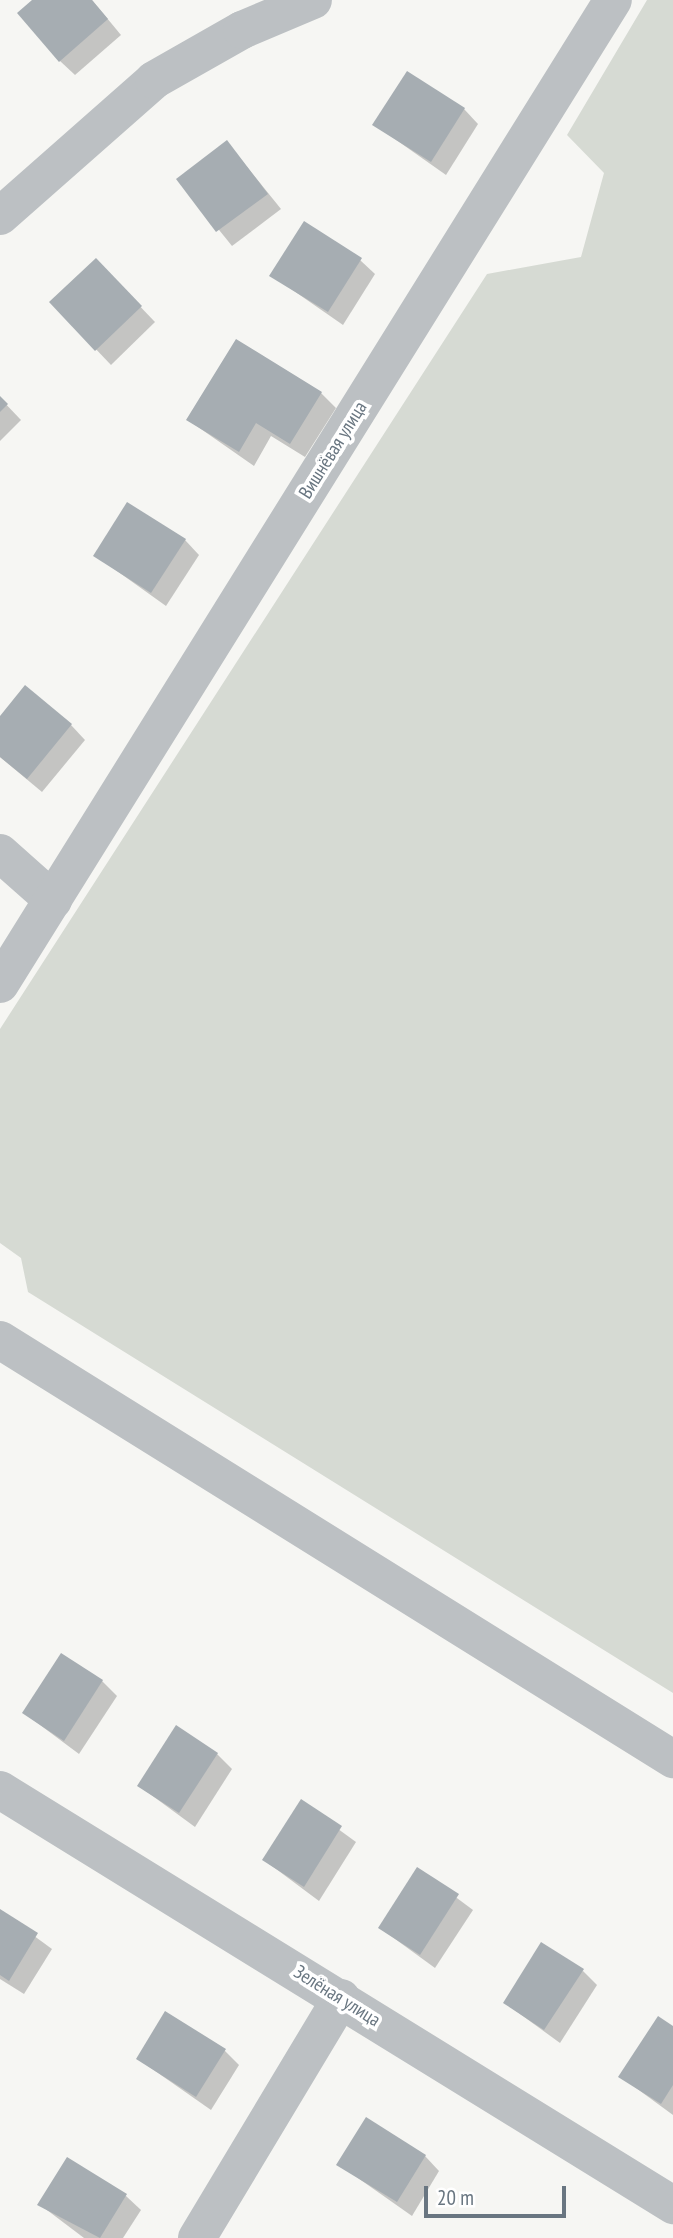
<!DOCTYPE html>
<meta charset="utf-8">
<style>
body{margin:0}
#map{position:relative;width:673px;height:2238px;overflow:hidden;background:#f6f6f3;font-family:"PT Sans Narrow",sans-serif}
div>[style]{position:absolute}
.green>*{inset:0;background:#d6dad3}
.shadow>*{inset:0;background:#0003}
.building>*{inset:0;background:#a6adb2}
.minor>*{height:38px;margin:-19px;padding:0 19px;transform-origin:19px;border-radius:19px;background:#bcc0c3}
span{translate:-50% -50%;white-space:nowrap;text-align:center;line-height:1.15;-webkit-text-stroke:7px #fff;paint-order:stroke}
.street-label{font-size:19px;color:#697681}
.scale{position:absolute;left:424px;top:2186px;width:142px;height:32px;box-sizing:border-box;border:4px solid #697681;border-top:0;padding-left:9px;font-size:21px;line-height:24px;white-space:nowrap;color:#697681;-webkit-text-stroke:5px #fff;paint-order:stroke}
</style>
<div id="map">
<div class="green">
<div style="clip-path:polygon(647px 0,673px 0,673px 1693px,28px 1292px,21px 1258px,0 1243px,0 1029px,487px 274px,581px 257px,604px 173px,567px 135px)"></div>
</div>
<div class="shadow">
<div style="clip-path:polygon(35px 0,92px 0,121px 35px,75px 75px,60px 61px)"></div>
<div style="clip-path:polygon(464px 109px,478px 124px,446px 175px,375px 125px)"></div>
<div style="clip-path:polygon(227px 142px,281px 209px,232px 246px,178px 179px)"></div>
<div style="clip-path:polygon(360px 260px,375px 274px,343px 325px,271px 275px)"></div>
<div style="clip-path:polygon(110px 275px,155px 322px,111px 365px,51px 302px)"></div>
<div style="clip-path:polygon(321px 393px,336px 408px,305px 457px,271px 436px,254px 466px,188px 420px)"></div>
<div style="clip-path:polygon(0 398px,21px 420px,0 441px)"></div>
<div style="clip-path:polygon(185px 540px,199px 555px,166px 606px,96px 556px)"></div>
<div style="clip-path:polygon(0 718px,71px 725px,85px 740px,42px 792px,0 757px)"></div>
<div style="clip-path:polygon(102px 1681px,117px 1696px,79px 1754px,24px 1713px)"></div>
<div style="clip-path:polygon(217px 1754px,232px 1769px,195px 1827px,139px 1786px)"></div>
<div style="clip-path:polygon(301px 1802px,356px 1842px,319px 1901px,264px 1860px)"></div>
<div style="clip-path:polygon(418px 1869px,473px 1910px,435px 1968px,380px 1928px)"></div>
<div style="clip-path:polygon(0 1911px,52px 1949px,24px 1994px,0 1979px)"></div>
<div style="clip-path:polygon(583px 1971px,597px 1985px,560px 2043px,505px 2003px)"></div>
<div style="clip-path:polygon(673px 2028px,673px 2115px,621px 2077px)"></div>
<div style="clip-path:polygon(224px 2050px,239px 2065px,211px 2110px,138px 2059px)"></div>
<div style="clip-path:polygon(425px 2156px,439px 2171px,412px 2216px,338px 2164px)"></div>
<div style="clip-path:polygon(126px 2196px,141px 2210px,123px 2238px,84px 2238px,39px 2204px)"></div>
</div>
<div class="building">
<div style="clip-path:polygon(32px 0,92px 0,108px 19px,59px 62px,17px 13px)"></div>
<div style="clip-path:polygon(407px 71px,465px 108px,431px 162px,372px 125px)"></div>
<div style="clip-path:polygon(227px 140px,268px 194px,216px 232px,176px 179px)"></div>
<div style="clip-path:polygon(304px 221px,362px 258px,328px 312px,269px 276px)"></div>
<div style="clip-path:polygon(96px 258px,142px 306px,95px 351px,49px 302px)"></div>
<div style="clip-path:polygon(236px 339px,322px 392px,290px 444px,256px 423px,239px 452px,186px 420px)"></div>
<div style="clip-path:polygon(0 396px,8px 404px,0 412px)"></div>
<div style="clip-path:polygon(127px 502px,186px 539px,151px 593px,93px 556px)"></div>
<div style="clip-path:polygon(25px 685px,72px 724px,27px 779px,0 757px,0 716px)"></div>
<div style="clip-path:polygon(61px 1653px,103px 1680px,64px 1741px,22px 1713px)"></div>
<div style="clip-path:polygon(176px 1725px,218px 1753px,179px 1813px,137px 1786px)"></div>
<div style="clip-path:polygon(301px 1799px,342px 1826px,304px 1887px,262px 1860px)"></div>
<div style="clip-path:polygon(417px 1867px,459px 1894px,420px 1955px,378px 1928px)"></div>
<div style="clip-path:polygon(0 1909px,38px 1933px,9px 1981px,0 1975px)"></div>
<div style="clip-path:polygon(541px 1942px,584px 1969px,544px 2030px,503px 2003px)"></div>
<div style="clip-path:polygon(165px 2011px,226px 2049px,196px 2097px,136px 2059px)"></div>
<div style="clip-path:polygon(658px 2016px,673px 2026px,673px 2085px,661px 2104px,618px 2077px)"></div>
<div style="clip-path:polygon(366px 2117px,426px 2155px,397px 2202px,336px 2165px)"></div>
<div style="clip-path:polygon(67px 2157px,127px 2194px,100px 2238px,37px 2205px)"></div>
</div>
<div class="minor">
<div style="left:0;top:216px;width:205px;rotate:-41.4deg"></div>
<div style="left:154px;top:80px;width:101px;rotate:-29.6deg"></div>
<div style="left:242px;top:30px;width:77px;rotate:-22.9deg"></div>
<div style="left:0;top:853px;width:71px;rotate:41.6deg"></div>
<div style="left:0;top:984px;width:1159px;rotate:-58.08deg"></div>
<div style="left:0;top:1340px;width:793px;rotate:31.91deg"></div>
<div style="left:0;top:1790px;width:791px;rotate:31.66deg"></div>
<div style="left:197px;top:2238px;width:280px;rotate:-59deg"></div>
</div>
<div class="street-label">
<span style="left:333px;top:450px;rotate:-58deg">Вишнёвая улица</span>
<span style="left:337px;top:1996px;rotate:32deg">Зелёная улица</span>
</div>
<div class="scale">20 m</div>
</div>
